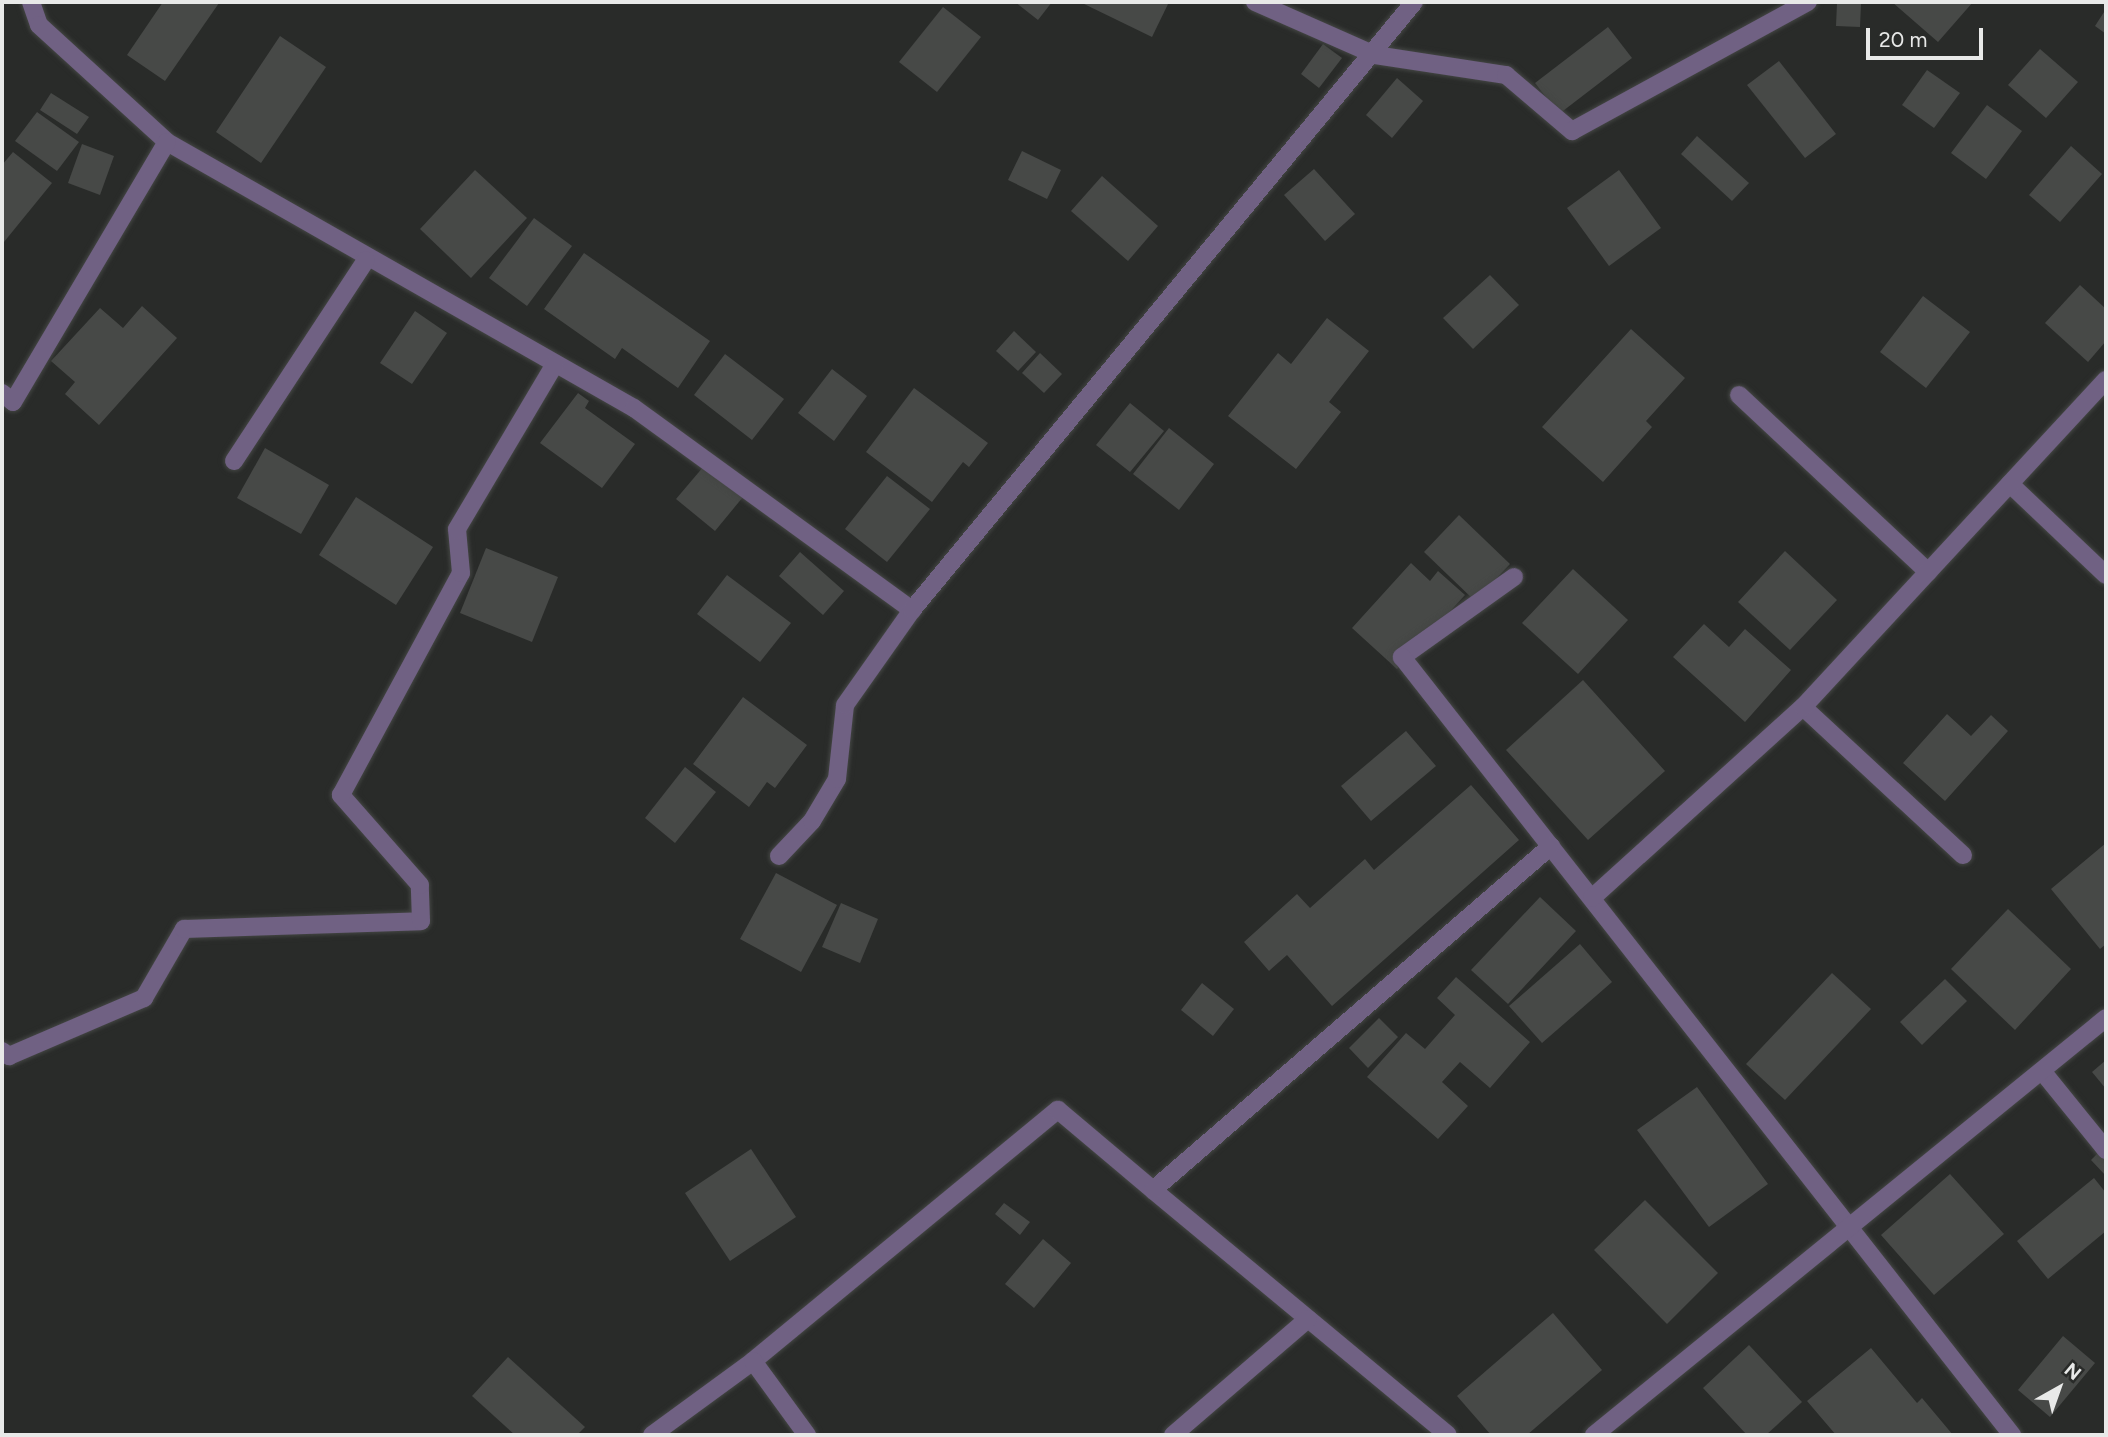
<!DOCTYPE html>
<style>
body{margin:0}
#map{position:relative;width:2108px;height:1437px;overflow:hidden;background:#292b29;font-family:Figtree,sans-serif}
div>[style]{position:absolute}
.building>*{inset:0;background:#474947}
.roads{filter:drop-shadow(0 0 2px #444644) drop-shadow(0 0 2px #444644)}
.street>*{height:18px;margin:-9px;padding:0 9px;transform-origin:9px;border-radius:9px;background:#706183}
span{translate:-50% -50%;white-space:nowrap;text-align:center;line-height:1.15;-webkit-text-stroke:7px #292b29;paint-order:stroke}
.frame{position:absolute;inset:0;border:4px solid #e8e9e8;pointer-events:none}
.north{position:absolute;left:2024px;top:1353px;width:70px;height:70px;-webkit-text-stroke:5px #292b29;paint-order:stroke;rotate:40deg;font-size:19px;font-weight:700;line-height:28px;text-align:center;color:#e8e9e8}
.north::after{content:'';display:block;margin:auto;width:24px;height:32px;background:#e8e9e8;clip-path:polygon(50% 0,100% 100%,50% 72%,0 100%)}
.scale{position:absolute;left:1866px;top:28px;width:117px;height:32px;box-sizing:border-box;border:4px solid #e8e9e8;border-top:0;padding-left:9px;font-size:21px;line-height:24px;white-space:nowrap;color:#e8e9e8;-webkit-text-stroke:5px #292b29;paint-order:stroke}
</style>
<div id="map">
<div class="building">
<div style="clip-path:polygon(163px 2px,219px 3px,165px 81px,127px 55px)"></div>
<div style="clip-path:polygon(1015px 2px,1052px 2px,1038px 20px)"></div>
<div style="clip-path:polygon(1080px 2px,1169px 2px,1152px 37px)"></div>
<div style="clip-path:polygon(1892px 2px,1973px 2px,1938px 42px)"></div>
<div style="clip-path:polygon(1837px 3px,1861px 4px,1860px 27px,1836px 26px)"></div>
<div style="clip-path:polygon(943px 7px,981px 37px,937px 92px,899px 62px)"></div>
<div style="clip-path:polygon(2106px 9px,2106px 34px,2095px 26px)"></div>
<div style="clip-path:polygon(1608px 27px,1632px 58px,1559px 114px,1535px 83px)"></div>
<div style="clip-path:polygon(280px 36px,326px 67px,261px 163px,216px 132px)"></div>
<div style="clip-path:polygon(1323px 44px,1342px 58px,1319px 88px,1301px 74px)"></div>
<div style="clip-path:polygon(2040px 49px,2078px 82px,2046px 118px,2008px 85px)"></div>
<div style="clip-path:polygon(1779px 61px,1836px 134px,1805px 158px,1747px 85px)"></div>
<div style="clip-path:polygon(1927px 70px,1960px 93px,1934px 128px,1902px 105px)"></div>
<div style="clip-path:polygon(1397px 78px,1423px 101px,1392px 138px,1366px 115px)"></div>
<div style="clip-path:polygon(51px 93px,89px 117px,77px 134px,40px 110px)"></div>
<div style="clip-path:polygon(1987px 105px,2022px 131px,1986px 179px,1951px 153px)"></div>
<div style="clip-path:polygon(37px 112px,79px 142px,57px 171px,15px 141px)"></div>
<div style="clip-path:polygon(1697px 136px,1749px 183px,1732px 201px,1681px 154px)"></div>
<div style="clip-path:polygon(82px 144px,114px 156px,100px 195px,68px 183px)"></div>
<div style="clip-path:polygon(2071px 146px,2102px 174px,2060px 222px,2029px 195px)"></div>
<div style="clip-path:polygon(1022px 151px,1061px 170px,1047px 199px,1008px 180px)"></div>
<div style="clip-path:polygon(13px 152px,52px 183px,4px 242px,2px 165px)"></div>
<div style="clip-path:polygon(1314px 169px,1355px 214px,1325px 241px,1284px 195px)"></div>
<div style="clip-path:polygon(475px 170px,527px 218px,471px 278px,420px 229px)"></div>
<div style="clip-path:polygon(1619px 170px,1661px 228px,1609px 266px,1567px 208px)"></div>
<div style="clip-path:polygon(1102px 176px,1158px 226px,1128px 261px,1071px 211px)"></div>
<div style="clip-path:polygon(534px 218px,572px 246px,527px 306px,489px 278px)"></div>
<div style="clip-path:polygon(584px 253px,710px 341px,678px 388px,622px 348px,615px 359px,544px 309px)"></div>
<div style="clip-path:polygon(1490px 275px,1519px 305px,1473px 349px,1443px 318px)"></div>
<div style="clip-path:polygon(2080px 285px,2106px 309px,2106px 341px,2088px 362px,2045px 323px)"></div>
<div style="clip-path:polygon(1923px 296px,1970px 332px,1926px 388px,1880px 352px)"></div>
<div style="clip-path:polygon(142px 306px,177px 338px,99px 425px,65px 394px,75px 382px,51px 361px,100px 308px,123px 328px)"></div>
<div style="clip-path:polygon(415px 311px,447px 333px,412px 384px,380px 363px)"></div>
<div style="clip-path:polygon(1327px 318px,1369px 351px,1329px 402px,1341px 412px,1296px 469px,1228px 416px,1278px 353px,1291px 364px)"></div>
<div style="clip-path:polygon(1631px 329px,1685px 378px,1646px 421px,1652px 427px,1603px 482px,1542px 427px)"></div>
<div style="clip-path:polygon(1014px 331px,1036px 352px,1018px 371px,996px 351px)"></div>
<div style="clip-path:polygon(1040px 353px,1062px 374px,1044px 393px,1022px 373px)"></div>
<div style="clip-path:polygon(725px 354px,784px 399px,752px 440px,694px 395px)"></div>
<div style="clip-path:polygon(832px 369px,867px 396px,834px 441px,798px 413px)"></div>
<div style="clip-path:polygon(914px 388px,988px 443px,969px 467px,963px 462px,932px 502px,866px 452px)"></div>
<div style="clip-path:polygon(578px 393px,589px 401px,585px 408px,635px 444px,602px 488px,540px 443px)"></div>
<div style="clip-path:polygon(1130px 403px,1164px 431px,1130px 472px,1096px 445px)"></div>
<div style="clip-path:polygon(1169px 428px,1214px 464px,1179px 510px,1133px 474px)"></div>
<div style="clip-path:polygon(265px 448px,329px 485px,301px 534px,237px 498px)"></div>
<div style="clip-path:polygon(704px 466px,743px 497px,715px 531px,676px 499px)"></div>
<div style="clip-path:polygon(887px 476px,930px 509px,887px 562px,845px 529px)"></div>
<div style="clip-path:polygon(356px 497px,433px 547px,396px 605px,319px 555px)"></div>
<div style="clip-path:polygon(1459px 515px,1510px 564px,1475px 601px,1424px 552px)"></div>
<div style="clip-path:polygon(486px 548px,558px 577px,532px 642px,460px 613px)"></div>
<div style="clip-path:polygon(1785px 551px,1837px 600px,1790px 650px,1738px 602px)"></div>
<div style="clip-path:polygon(800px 552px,844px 591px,823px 615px,779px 576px)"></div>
<div style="clip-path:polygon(1411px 563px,1430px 581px,1438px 571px,1465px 595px,1397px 669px,1352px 628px)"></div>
<div style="clip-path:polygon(1573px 569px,1628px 620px,1578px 674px,1522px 623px)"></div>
<div style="clip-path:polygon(727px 575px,791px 623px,760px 662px,697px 614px)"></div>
<div style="clip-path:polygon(1704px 624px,1729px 647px,1745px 629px,1791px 670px,1745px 722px,1673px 657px)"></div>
<div style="clip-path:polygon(1583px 680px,1665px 771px,1588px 840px,1506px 750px)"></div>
<div style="clip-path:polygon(743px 697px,807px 745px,775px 788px,767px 782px,749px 807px,693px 764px)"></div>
<div style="clip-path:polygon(1947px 714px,1971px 736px,1991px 715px,2008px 731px,1945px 801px,1903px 763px)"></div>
<div style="clip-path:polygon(1406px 731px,1436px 766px,1371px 821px,1341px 786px)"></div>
<div style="clip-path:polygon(685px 767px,716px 792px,675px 843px,645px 818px)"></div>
<div style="clip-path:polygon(1471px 785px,1519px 840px,1332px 1006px,1287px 955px,1269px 971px,1244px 942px,1297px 894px,1310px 908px,1365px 859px,1374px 870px)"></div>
<div style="clip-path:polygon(2106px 843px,2106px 944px,2100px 949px,2051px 889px)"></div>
<div style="clip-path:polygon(776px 873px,837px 905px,801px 972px,740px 939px)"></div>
<div style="clip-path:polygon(1540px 897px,1576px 931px,1508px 1004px,1471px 970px)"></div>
<div style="clip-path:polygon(841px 903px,878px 919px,860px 963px,822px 947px)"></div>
<div style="clip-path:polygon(2008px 909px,2071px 969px,2015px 1030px,1951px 969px)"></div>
<div style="clip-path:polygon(1580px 944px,1612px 982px,1542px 1043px,1509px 1006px)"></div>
<div style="clip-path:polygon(1832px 973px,1871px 1009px,1785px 1100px,1746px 1064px)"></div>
<div style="clip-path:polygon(1456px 977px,1530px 1042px,1490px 1088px,1460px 1062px,1442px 1082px,1468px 1106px,1438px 1139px,1367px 1077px,1406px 1033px,1425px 1049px,1455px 1015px,1437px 998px)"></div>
<div style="clip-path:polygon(1945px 979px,1967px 1001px,1922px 1045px,1900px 1022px)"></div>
<div style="clip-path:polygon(1202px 983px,1234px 1009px,1213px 1036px,1181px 1010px)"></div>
<div style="clip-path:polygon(1379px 1018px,1398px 1037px,1368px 1068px,1349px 1048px)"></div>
<div style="clip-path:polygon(2106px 1060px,2106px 1089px,2092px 1072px)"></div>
<div style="clip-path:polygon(1697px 1087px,1768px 1184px,1709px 1227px,1637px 1130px)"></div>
<div style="clip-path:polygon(2106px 1145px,2106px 1176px,2091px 1160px)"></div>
<div style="clip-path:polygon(751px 1149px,796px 1217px,730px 1261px,685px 1193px)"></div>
<div style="clip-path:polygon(1950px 1174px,2004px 1234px,1934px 1295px,1881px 1235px)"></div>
<div style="clip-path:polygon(2094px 1178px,2106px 1193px,2106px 1231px,2048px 1279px,2017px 1241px)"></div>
<div style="clip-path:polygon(1645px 1200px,1718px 1273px,1667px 1324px,1594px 1250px)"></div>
<div style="clip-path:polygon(1004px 1203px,1030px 1222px,1020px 1235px,995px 1214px)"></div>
<div style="clip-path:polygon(1043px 1239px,1071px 1263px,1034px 1308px,1005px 1284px)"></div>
<div style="clip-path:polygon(1553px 1313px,1602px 1370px,1527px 1435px,1491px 1435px,1457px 1396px)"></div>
<div style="clip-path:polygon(2063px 1336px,2095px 1363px,2050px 1417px,2018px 1390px)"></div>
<div style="clip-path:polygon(1749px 1345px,1802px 1402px,1766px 1435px,1747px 1435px,1703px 1388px)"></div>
<div style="clip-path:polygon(1871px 1348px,1917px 1403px,1922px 1398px,1953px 1435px,1836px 1435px,1807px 1401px)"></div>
<div style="clip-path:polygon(508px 1357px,585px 1427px,577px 1435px,515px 1435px,472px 1396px)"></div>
</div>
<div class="roads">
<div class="street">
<div style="left:31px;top:2px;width:24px;rotate:71deg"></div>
<div style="left:39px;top:25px;width:173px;rotate:42.4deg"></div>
<div style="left:167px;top:142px;width:537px;rotate:29.67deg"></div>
<div style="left:634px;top:408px;width:344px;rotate:36deg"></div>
<div style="left:1255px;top:2px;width:131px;rotate:23.8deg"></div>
<div style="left:1375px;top:55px;width:133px;rotate:8.7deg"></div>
<div style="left:1506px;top:75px;width:87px;rotate:40.3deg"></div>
<div style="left:1572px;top:131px;width:269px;rotate:-28.7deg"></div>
<div style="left:2px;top:393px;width:14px;rotate:39deg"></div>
<div style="left:13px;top:402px;width:302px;rotate:-59.4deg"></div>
<div style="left:1739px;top:395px;width:259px;rotate:43.1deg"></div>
<div style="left:234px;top:461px;width:240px;rotate:-56.7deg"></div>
<div style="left:2010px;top:484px;width:132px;rotate:43.5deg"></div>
<div style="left:1514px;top:577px;width:138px;rotate:144.5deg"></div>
<div style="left:1402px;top:657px;width:989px;rotate:51.9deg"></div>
<div style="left:1803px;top:707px;width:218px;rotate:42.8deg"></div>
<div style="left:779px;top:856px;width:48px;rotate:-46.7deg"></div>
<div style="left:812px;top:821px;width:49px;rotate:-59.2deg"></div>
<div style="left:837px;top:779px;width:74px;rotate:-83.8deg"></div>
<div style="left:845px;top:705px;width:116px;rotate:-54.8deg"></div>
<div style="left:912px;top:610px;width:788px;rotate:-50.45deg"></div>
<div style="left:1592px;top:898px;width:285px;rotate:-42.2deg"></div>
<div style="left:1803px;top:707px;width:446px;rotate:-47.2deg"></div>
<div style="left:2px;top:1051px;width:9px;rotate:36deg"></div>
<div style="left:9px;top:1056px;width:147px;rotate:-23.2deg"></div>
<div style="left:144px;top:998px;width:80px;rotate:-59.9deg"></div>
<div style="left:184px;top:929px;width:237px;rotate:-1.9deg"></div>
<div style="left:421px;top:921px;width:36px;rotate:-92deg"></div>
<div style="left:420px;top:885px;width:120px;rotate:-131.3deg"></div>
<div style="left:341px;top:795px;width:252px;rotate:-61.6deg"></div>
<div style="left:461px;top:573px;width:44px;rotate:-95.2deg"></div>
<div style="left:457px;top:529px;width:192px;rotate:-59.3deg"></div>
<div style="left:2042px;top:1071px;width:102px;rotate:51deg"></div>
<div style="left:1153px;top:1190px;width:383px;rotate:39.7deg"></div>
<div style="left:753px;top:1361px;width:395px;rotate:-39.5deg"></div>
<div style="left:1058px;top:1110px;width:124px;rotate:40.1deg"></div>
<div style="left:1153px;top:1190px;width:526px;rotate:-40.84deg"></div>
<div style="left:652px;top:1435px;width:125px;rotate:-36.2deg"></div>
<div style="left:753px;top:1361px;width:92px;rotate:53.9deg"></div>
<div style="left:1173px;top:1435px;width:178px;rotate:-40.7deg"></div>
<div style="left:1594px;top:1435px;width:660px;rotate:-39.16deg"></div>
</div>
</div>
<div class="frame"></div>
<div class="north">N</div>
<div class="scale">20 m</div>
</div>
